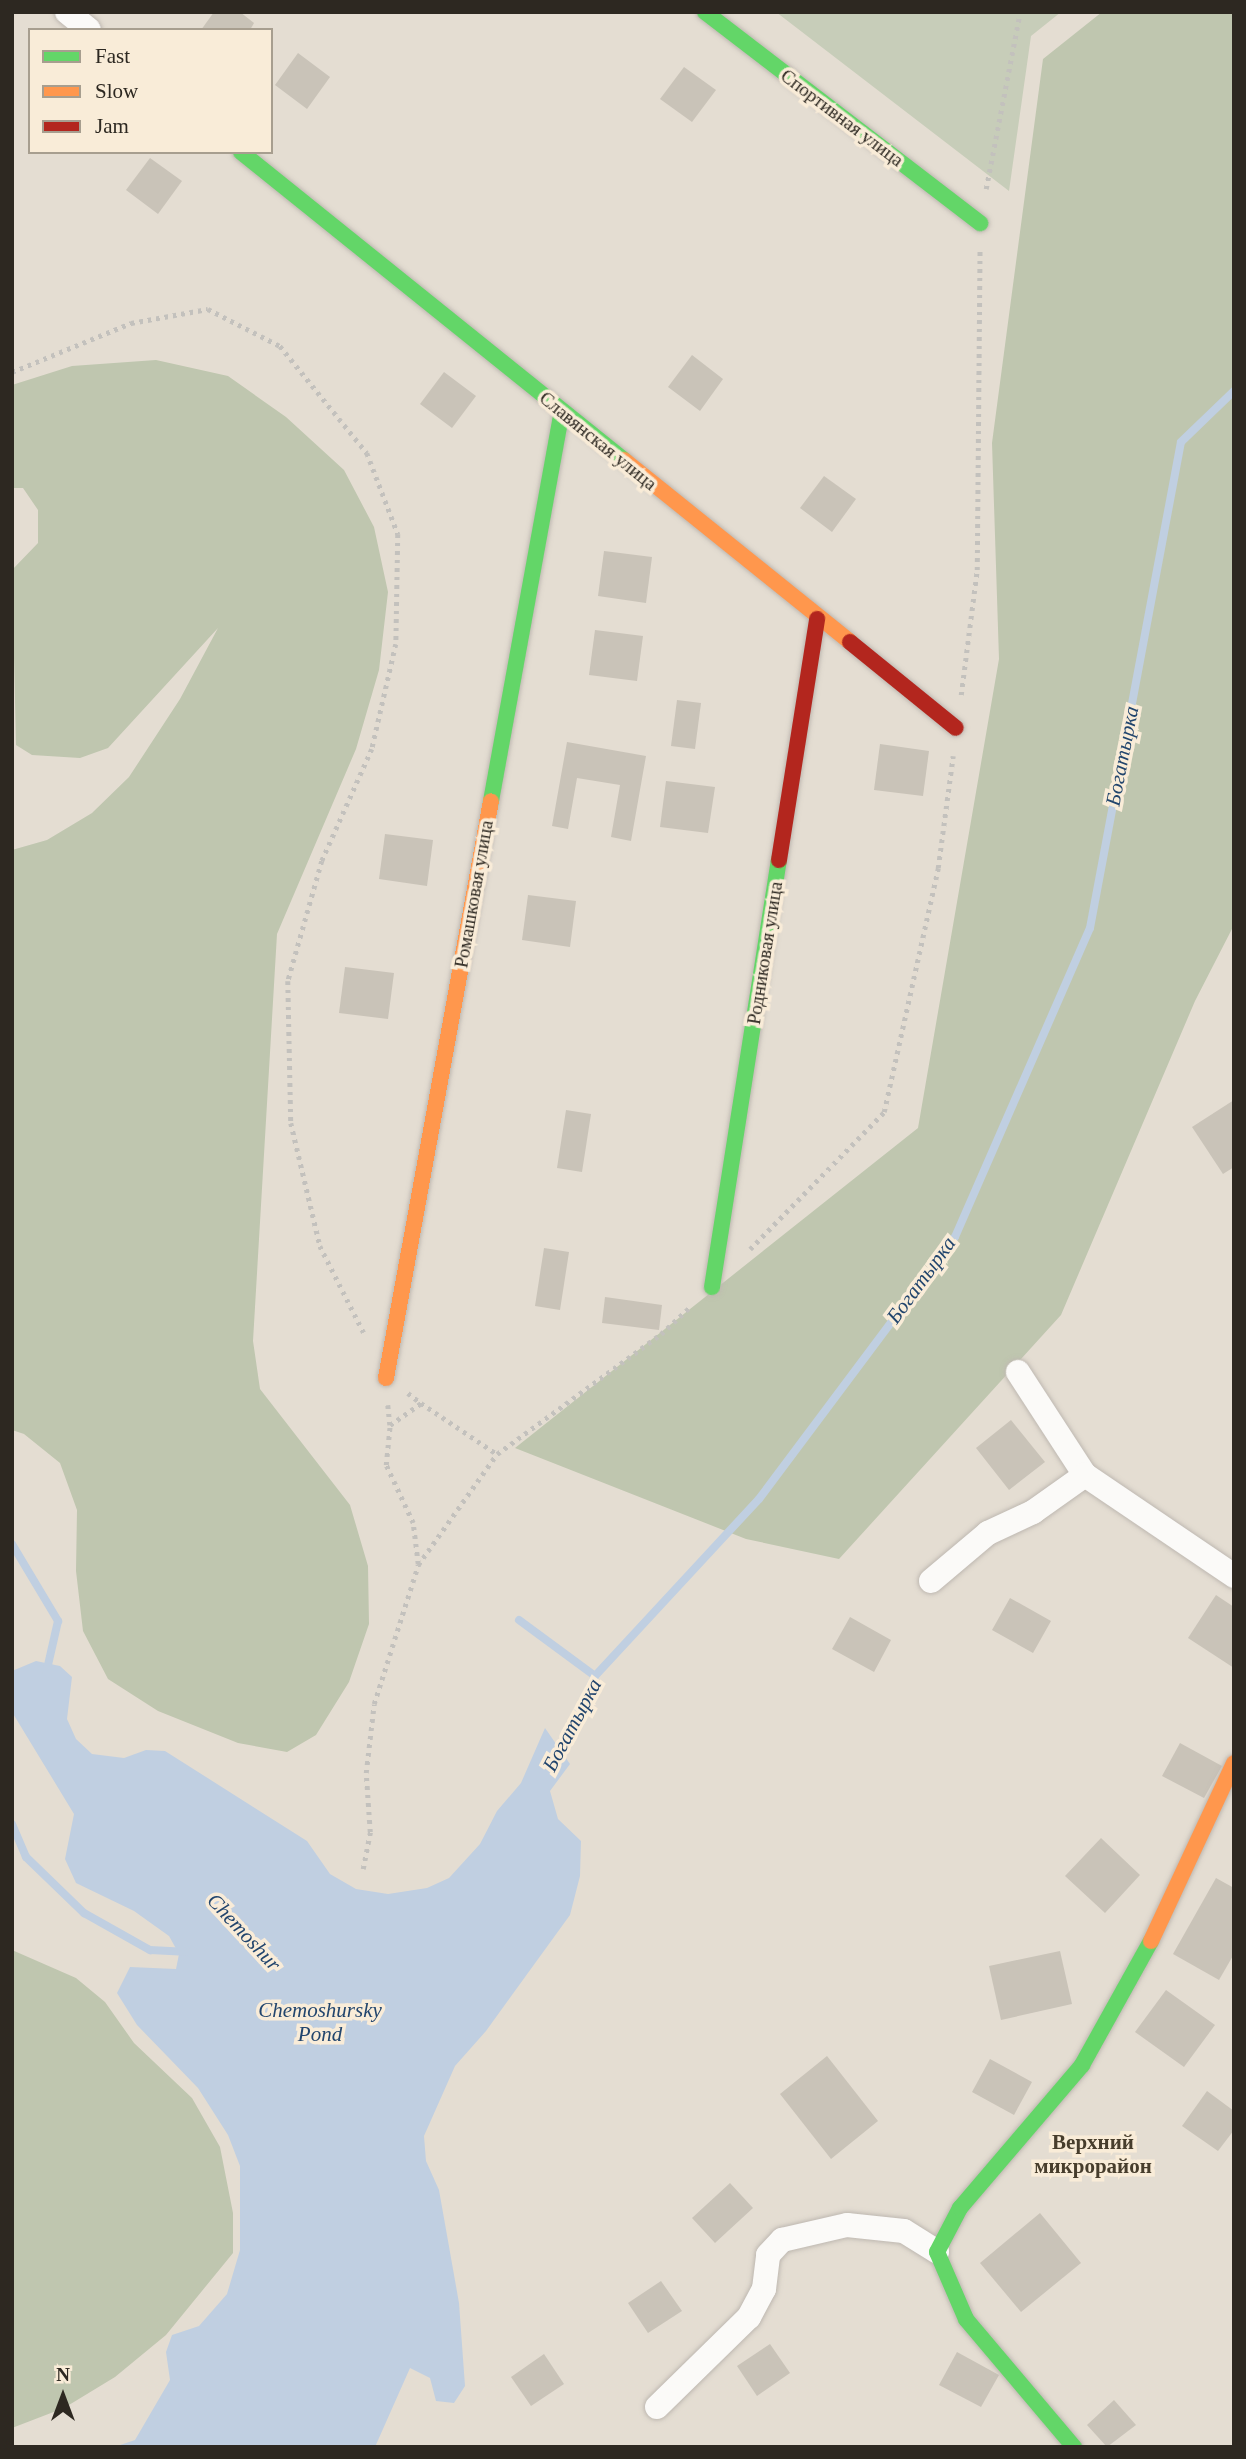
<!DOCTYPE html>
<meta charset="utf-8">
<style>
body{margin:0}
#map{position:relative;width:1246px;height:2459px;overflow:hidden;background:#e4ddd2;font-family:Georgia,serif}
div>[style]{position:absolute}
.green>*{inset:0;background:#c7cdb9}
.forest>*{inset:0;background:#bfc6af}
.water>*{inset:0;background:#c0cfe1}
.stream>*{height:8px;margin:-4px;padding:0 4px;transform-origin:4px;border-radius:4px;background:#c0cfe1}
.building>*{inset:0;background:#c9c3b8}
.path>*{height:4.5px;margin-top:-2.25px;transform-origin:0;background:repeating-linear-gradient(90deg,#c3c1bd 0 3.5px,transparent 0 8.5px)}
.roads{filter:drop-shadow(0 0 2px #beb8b1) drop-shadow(0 0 2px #beb8b1)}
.street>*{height:24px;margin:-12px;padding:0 12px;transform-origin:12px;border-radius:12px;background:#fbfaf8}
.fast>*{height:16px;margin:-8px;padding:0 8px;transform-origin:8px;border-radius:8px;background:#63d668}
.slow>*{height:16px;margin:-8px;padding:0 8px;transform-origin:8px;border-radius:8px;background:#ff974d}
.jam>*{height:16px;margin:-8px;padding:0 8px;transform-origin:8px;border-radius:8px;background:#b3261e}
span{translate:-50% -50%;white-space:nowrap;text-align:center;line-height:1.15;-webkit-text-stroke:7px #f9ecd8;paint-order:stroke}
.street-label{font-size:19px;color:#2d2821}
.water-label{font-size:21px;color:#22456d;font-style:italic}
.neighbourhood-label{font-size:21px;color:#473d2c;font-weight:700}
.frame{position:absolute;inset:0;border:14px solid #2d2821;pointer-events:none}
.legend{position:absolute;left:28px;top:28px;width:245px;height:126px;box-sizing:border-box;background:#f9ecd8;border:2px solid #a79e8f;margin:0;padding:9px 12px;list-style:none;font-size:21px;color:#2d2821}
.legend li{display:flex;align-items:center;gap:14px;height:35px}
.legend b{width:35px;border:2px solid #a79e8f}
.north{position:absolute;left:28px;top:2361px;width:70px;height:70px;-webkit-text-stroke:5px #f9ecd8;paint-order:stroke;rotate:0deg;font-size:19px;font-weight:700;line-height:28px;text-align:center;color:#2d2821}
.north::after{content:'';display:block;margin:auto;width:24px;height:32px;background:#2d2821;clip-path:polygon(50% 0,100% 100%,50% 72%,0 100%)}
</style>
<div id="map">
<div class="green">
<div style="clip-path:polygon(776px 12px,1061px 12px,1031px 36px,1009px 191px)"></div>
</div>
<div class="forest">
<div style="clip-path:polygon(1102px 12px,1234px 12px,1234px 925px,1195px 1001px,1061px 1315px,839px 1559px,746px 1539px,515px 1448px,918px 1128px,999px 659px,992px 443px,1043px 59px)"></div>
<div style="clip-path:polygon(156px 360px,228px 376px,286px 417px,344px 470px,374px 527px,388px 592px,379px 670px,356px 749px,277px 934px,253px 1341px,260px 1389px,350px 1505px,368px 1566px,369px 1624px,349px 1682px,316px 1735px,287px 1752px,238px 1743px,158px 1711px,108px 1679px,83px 1631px,76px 1571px,77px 1510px,60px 1463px,24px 1434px,12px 1430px,12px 850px,47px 840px,92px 813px,129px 777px,180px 699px,218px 628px,108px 748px,80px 758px,32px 755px,16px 745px,12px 570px,38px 543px,38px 510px,23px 488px,12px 488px,12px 385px,72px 366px)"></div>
<div style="clip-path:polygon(12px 1950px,76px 1978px,105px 2002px,134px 2043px,192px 2098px,220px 2147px,233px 2213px,233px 2253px,166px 2335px,115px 2377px,64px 2408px,12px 2428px)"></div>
</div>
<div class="water">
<div style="clip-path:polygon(36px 1661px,60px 1666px,72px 1677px,67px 1719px,76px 1739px,92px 1754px,124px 1758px,146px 1750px,165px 1751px,307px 1841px,330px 1874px,356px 1889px,388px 1894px,427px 1888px,449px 1878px,480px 1844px,497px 1811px,521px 1783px,545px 1728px,570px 1764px,550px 1791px,558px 1819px,581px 1841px,580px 1876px,570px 1915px,486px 2031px,455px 2066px,424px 2136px,426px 2161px,439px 2190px,459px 2303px,465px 2386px,454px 2403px,436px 2401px,430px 2378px,410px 2368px,375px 2447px,114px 2447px,135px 2440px,170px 2380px,166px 2352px,172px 2335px,199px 2326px,227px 2294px,240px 2250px,240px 2166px,228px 2135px,198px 2088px,137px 2025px,117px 1993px,130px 1967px,176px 1969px,179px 1954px,169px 1936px,134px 1911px,76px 1883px,65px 1859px,74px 1814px,12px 1712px,12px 1671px)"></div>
</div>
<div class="stream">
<div style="left:12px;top:1544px;width:90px;rotate:59.1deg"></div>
<div style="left:58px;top:1621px;width:54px;rotate:102.8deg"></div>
<div style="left:519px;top:1620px;width:94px;rotate:36.4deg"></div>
<div style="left:554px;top:1758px;width:92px;rotate:-63.4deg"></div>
<div style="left:595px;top:1676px;width:241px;rotate:-47.2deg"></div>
<div style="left:759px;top:1499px;width:327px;rotate:-53.2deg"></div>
<div style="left:955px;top:1237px;width:337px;rotate:-66.4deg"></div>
<div style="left:1090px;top:928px;width:494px;rotate:-79.4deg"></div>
<div style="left:1181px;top:442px;width:74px;rotate:-43.9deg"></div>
<div style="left:12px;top:1824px;width:36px;rotate:67deg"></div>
<div style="left:26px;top:1857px;width:81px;rotate:44deg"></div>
<div style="left:84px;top:1913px;width:76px;rotate:29.3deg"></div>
<div style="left:150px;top:1950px;width:39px;rotate:3deg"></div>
</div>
<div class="building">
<div style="clip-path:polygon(214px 12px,240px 12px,254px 23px,250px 30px,201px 30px)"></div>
<div style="clip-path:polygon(298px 53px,330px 77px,307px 109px,275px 85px)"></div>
<div style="clip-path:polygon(684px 67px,716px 90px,692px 122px,660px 99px)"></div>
<div style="clip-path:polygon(150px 158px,182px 181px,158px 214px,126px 190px)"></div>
<div style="clip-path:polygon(692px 355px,723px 379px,700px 411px,668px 387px)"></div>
<div style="clip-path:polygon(444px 372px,476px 396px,452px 428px,420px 404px)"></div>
<div style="clip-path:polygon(824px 476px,856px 499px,832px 532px,800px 508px)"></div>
<div style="clip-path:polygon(604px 551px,652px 557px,646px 603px,598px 596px)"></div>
<div style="clip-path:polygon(595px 630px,643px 636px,637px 681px,589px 675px)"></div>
<div style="clip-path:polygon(677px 700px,701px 703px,695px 749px,671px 746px)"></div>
<div style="clip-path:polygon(567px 742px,646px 756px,631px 841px,611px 837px,620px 785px,577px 778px,568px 829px,552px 826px)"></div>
<div style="clip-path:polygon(880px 744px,929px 751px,923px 796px,874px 790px)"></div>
<div style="clip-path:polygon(666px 781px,715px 787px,708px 833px,660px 827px)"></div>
<div style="clip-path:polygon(385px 834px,433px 840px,427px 886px,379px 879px)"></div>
<div style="clip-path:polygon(528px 895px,576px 901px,570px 947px,522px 940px)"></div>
<div style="clip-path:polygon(345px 967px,394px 973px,388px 1019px,339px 1013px)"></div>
<div style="clip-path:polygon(1234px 1100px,1234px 1167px,1223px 1174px,1192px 1127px)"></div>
<div style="clip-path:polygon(566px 1110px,591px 1114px,582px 1172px,557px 1168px)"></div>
<div style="clip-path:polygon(544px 1248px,569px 1252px,560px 1310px,535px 1306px)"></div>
<div style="clip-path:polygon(605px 1297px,662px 1305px,659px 1330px,602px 1323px)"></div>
<div style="clip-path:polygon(1011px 1420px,1045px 1462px,1009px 1490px,976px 1448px)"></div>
<div style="clip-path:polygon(1216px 1595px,1234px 1607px,1234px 1668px,1188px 1638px)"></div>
<div style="clip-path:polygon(1010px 1598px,1051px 1621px,1033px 1653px,992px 1630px)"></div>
<div style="clip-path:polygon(850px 1617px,891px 1640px,874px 1672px,832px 1649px)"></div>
<div style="clip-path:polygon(1180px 1743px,1222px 1766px,1204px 1798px,1162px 1776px)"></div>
<div style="clip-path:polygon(1101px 1838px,1140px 1875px,1105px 1913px,1065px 1876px)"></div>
<div style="clip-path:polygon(1216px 1878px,1234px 1888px,1234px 1954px,1219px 1980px,1173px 1954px)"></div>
<div style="clip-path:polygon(1060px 1951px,1072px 2004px,1001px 2020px,989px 1966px)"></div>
<div style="clip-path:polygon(1166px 1990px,1215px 2025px,1184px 2067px,1135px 2032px)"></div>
<div style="clip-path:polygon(827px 2056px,878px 2121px,831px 2159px,780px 2094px)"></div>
<div style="clip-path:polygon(990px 2059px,1032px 2082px,1014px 2115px,972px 2092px)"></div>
<div style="clip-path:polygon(1207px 2091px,1234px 2111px,1234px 2130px,1218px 2151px,1182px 2126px)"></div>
<div style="clip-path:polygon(730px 2183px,753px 2208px,715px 2243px,692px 2218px)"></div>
<div style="clip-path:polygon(1040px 2213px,1081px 2263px,1021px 2312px,980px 2263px)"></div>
<div style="clip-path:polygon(661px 2281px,682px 2311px,648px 2333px,628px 2303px)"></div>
<div style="clip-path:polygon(770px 2344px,790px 2373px,757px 2396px,737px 2366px)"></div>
<div style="clip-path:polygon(957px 2352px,999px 2375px,981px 2407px,939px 2385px)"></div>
<div style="clip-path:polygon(544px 2354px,564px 2384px,531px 2406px,511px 2377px)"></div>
<div style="clip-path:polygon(1114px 2400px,1136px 2425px,1107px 2447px,1087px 2425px)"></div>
</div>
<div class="path">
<div style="left:986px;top:189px;width:180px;rotate:-79.1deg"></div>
<div style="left:12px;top:372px;width:129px;rotate:-22.4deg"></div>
<div style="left:131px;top:323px;width:78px;rotate:-10.3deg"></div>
<div style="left:208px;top:309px;width:81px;rotate:27.2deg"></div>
<div style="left:280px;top:346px;width:138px;rotate:50.9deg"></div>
<div style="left:367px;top:453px;width:87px;rotate:69.1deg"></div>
<div style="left:398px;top:534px;width:110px;rotate:91deg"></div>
<div style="left:396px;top:644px;width:108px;rotate:102.9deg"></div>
<div style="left:372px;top:749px;width:123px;rotate:114.1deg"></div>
<div style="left:322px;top:861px;width:125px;rotate:105.8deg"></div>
<div style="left:288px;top:981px;width:142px;rotate:88.8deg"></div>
<div style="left:291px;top:1123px;width:126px;rotate:76.7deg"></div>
<div style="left:320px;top:1246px;width:97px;rotate:63.2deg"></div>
<div style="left:961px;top:695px;width:126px;rotate:-82.7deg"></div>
<div style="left:977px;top:570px;width:320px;rotate:-89.5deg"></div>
<div style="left:750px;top:1249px;width:192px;rotate:-45.6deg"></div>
<div style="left:884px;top:1112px;width:250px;rotate:-77.5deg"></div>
<div style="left:938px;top:868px;width:113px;rotate:-82.4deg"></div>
<div style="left:408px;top:1393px;width:16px;rotate:38deg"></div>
<div style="left:388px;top:1405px;width:20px;rotate:84deg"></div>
<div style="left:418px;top:1564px;width:41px;rotate:-97deg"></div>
<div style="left:413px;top:1523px;width:64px;rotate:-115deg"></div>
<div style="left:386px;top:1465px;width:40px;rotate:-84.3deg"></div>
<div style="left:390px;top:1425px;width:38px;rotate:-35deg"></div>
<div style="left:421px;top:1403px;width:92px;rotate:33.9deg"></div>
<div style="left:363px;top:1869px;width:38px;rotate:-79deg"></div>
<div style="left:370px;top:1832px;width:59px;rotate:-93.9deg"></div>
<div style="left:366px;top:1773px;width:69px;rotate:-83.4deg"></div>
<div style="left:374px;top:1704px;width:146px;rotate:-72.4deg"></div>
<div style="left:418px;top:1565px;width:136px;rotate:-54.6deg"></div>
<div style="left:497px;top:1454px;width:203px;rotate:-36.2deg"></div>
<div style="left:661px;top:1334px;width:41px;rotate:-43deg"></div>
</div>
<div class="roads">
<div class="street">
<div style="left:67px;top:12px;width:28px;rotate:39deg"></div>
<div style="left:1018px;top:1372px;width:123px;rotate:57deg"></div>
<div style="left:1085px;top:1475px;width:180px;rotate:34.1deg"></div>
<div style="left:931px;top:1581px;width:75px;rotate:-40.1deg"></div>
<div style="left:988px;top:1533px;width:50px;rotate:-25deg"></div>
<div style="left:1033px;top:1512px;width:64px;rotate:-35.4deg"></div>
<div style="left:657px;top:2407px;width:129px;rotate:-44.4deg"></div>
<div style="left:749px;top:2317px;width:32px;rotate:-62deg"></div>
<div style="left:764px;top:2289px;width:34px;rotate:-83deg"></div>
<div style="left:768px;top:2255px;width:21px;rotate:-47deg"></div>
<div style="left:782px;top:2240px;width:67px;rotate:-13deg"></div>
<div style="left:847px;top:2225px;width:57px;rotate:6deg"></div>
<div style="left:904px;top:2231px;width:39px;rotate:32deg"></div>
</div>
<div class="fast">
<div style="left:705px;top:12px;width:347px;rotate:37.5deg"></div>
<div style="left:241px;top:152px;width:491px;rotate:38.8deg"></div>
<div style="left:491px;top:801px;width:396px;rotate:-79.7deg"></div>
<div style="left:712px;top:1287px;width:432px;rotate:-81.1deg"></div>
<div style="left:1074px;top:2447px;width:167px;rotate:-130.2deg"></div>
<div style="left:966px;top:2319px;width:73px;rotate:-113.4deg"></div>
<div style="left:937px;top:2252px;width:50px;rotate:-62.4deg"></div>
<div style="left:960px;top:2208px;width:188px;rotate:-49.5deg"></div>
<div style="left:1082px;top:2065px;width:142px;rotate:-60.9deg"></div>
</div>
<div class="slow">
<div style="left:624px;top:460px;width:290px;rotate:38.8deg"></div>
<div style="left:386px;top:1378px;width:586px;rotate:-79.69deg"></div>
<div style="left:1151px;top:1941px;width:196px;rotate:-65deg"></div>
</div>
<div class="jam">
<div style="left:850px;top:642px;width:136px;rotate:39.1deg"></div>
<div style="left:779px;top:860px;width:244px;rotate:-81deg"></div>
</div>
</div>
<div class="street-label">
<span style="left:842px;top:118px;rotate:37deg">Спортивная улица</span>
<span style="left:598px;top:441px;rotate:39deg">Славянская улица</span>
<span style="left:474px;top:894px;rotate:-80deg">Ромашковая улица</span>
<span style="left:765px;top:953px;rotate:-81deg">Родниковая улица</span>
</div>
<div class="water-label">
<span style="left:1122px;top:756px;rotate:-79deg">Богатырка</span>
<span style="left:921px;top:1280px;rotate:-54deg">Богатырка</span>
<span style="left:572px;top:1725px;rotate:-62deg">Богатырка</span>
<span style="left:244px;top:1932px;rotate:47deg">Chemoshur</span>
<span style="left:320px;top:2022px">Chemoshursky<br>Pond</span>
</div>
<div class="neighbourhood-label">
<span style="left:1093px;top:2154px">Верхний<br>микрорайон</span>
</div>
<div class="frame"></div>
<ul class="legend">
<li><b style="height:9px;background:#63d668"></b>Fast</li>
<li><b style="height:9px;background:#ff974d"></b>Slow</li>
<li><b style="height:9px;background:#b3261e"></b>Jam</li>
</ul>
<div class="north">N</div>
</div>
